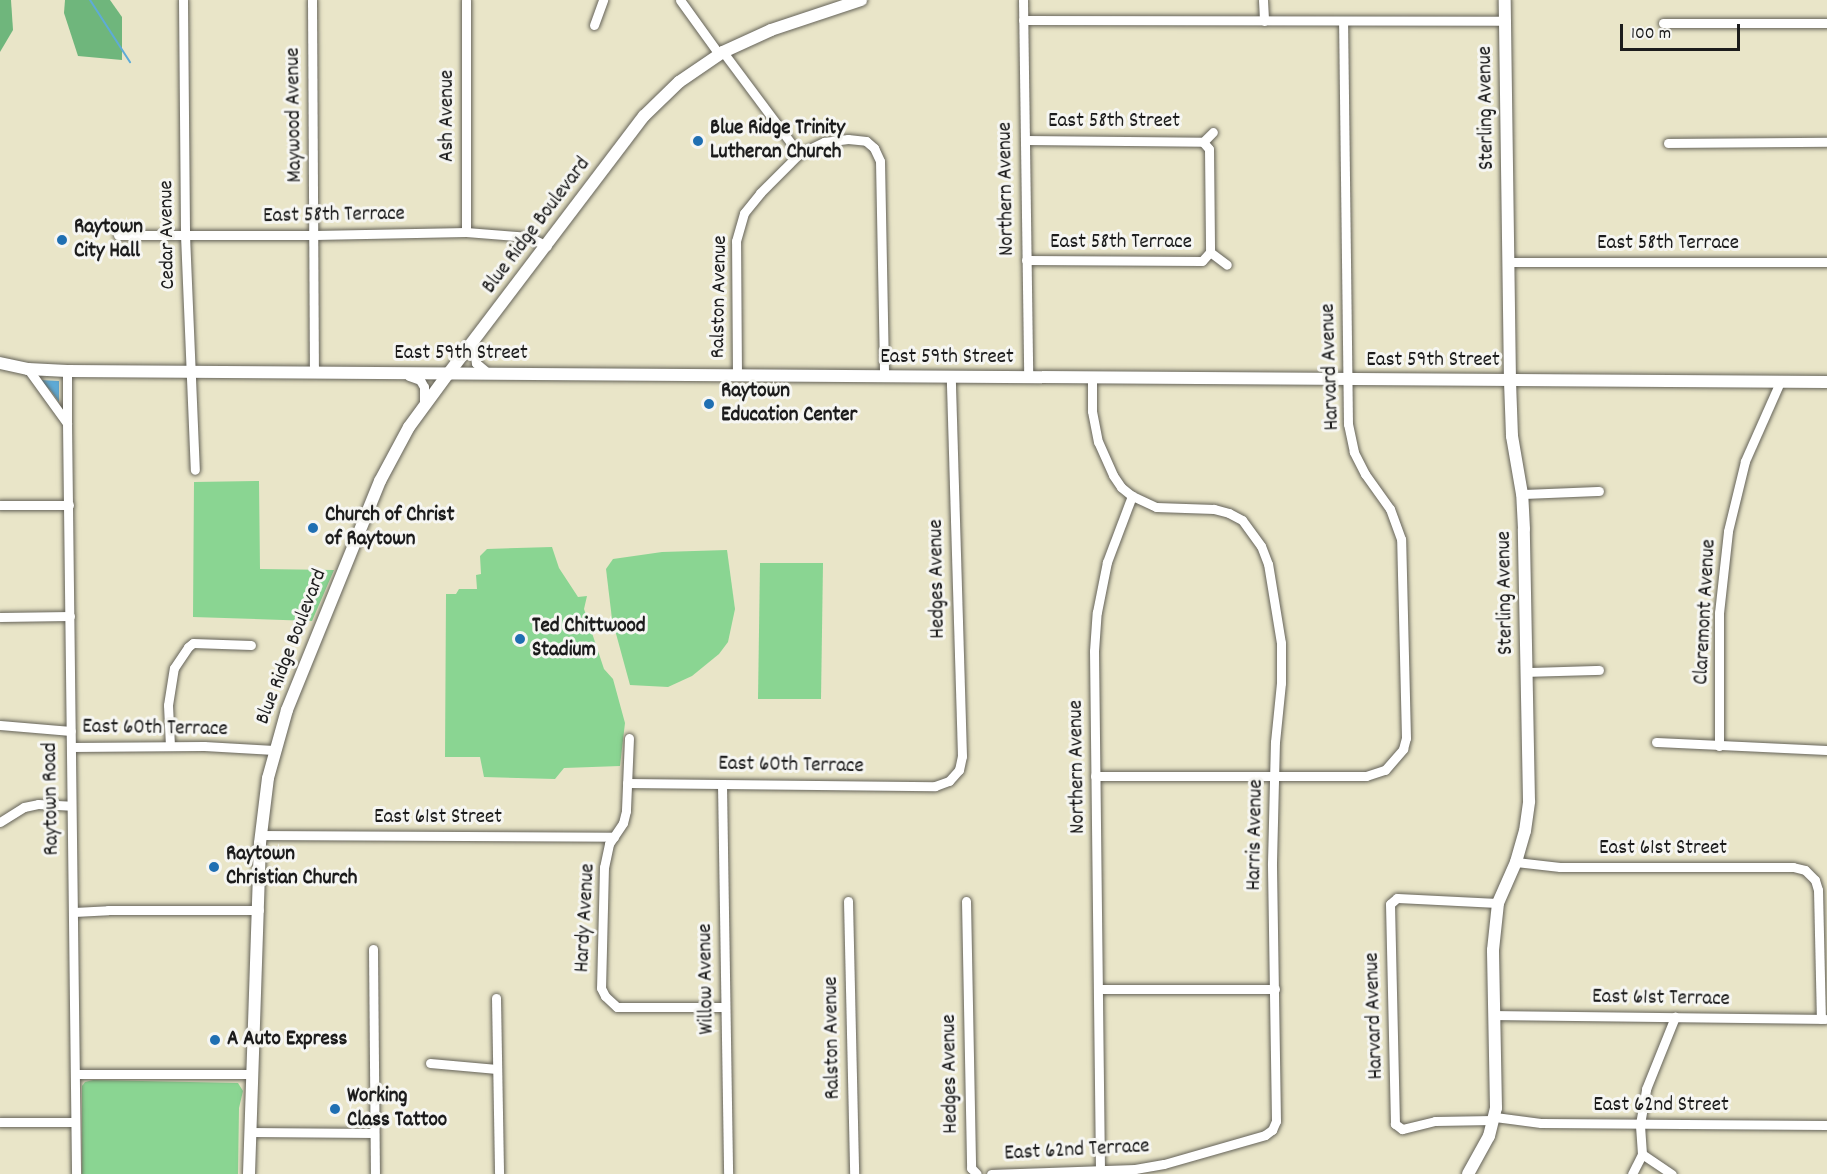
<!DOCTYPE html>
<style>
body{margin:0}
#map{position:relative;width:1827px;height:1174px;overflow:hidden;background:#e9e5c8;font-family:Dekko,sans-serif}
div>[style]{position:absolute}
.green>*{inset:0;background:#8ad592}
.forest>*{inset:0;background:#6fb67c}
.water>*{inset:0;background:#5eabd7}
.stream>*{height:2px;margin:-1px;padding:0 1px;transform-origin:1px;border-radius:1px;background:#5eabd7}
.roads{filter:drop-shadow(0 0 2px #646258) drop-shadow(0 0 2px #646258)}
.minor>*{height:9px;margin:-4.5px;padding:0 4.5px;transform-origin:4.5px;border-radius:4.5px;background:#fff}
.tertiary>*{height:12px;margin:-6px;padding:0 6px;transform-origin:6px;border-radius:6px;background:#fff}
.dots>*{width:16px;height:16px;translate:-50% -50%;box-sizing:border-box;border:3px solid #f6f6f2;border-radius:50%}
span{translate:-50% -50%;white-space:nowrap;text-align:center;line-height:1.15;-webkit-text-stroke:6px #f6f6f2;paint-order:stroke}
.street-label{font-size:21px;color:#1c1c1c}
.poi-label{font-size:21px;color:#1c1c1c;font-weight:700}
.left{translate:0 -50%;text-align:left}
.scale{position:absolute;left:1620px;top:24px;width:120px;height:27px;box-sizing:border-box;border:3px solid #1c1c1c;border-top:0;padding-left:8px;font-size:18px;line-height:21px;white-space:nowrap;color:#1c1c1c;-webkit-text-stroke:4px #f6f6f2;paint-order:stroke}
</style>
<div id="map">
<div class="green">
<div style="clip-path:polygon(259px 481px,260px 569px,334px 570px,312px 621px,193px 617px,194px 482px)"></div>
<div style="clip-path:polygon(552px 547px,559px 568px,578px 597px,587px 596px,584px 609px,604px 669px,613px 679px,625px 723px,620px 766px,564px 768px,555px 779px,484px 777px,480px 757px,445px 757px,446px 594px,456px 594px,459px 589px,477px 589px,476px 575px,481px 574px,480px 556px,487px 549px)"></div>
<div style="clip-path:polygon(727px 550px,735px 609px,728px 642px,719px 654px,692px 676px,668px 687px,630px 685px,612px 619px,606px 569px,613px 559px,662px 552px)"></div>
<div style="clip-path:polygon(760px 563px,823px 563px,821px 699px,758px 699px)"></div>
<div style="clip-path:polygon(93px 1080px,238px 1083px,243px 1091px,239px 1108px,238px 1174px,82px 1174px,82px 1086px,85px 1082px)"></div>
</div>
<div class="forest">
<div style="clip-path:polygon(0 0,11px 0,13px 30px,0 52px)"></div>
<div style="clip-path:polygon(65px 0,110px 0,122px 17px,122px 60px,78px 56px,64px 13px)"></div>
</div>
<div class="water">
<div style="clip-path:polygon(40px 380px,59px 381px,59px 402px,51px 391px)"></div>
</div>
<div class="stream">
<div style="left:90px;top:0;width:74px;rotate:57.2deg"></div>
</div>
<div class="roads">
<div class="minor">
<div style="left:183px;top:0;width:235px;rotate:89.5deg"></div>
<div style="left:185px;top:235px;width:235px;rotate:87.6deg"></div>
<div style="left:312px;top:0;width:373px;rotate:89.7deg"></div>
<div style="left:466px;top:0;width:232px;rotate:90deg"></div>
<div style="left:680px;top:0;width:67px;rotate:54.2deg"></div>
<div style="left:1023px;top:0;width:378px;rotate:89.2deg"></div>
<div style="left:1263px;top:0;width:21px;rotate:87deg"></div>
<div style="left:1023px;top:20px;width:483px;rotate:0.1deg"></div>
<div style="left:1663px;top:23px;width:164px"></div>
<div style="left:594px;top:25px;width:27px;rotate:-70deg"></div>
<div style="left:723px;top:52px;width:127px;rotate:53.3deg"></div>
<div style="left:1025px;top:140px;width:178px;rotate:0.6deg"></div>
<div style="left:1203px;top:142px;width:9px;rotate:49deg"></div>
<div style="left:1209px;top:149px;width:103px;rotate:89.4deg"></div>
<div style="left:1210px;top:252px;width:21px;rotate:37deg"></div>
<div style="left:1203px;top:142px;width:14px;rotate:-45deg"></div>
<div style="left:1668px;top:143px;width:159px;rotate:-0.4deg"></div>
<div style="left:118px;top:235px;width:197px"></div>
<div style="left:315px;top:235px;width:151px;rotate:-1.1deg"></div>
<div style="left:466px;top:232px;width:63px;rotate:4.5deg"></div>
<div style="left:529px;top:237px;width:20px;rotate:27deg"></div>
<div style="left:1026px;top:260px;width:176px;rotate:0.3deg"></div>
<div style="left:1202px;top:261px;width:12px;rotate:-48deg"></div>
<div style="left:1509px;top:262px;width:318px"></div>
<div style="left:473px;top:342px;width:21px;rotate:82deg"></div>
<div style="left:476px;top:363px;width:17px;rotate:40deg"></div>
<div style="left:28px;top:369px;width:67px;rotate:54.2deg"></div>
<div style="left:67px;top:423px;width:751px;rotate:89.31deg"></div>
<div style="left:67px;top:371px;width:51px;rotate:90deg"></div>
<div style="left:409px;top:376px;width:12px;rotate:20deg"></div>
<div style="left:420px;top:380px;width:8px;rotate:60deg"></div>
<div style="left:424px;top:387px;width:19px;rotate:90deg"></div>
<div style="left:737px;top:376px;width:135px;rotate:-90.4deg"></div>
<div style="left:736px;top:241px;width:29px;rotate:-74deg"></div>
<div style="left:744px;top:213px;width:26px;rotate:-51deg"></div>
<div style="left:760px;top:193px;width:55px;rotate:-45deg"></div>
<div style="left:799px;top:154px;width:28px;rotate:-26deg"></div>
<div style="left:824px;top:142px;width:24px;rotate:-7deg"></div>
<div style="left:848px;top:139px;width:18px;rotate:6deg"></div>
<div style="left:866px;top:141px;width:11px;rotate:41deg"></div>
<div style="left:874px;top:148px;width:14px;rotate:65deg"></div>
<div style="left:880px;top:161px;width:216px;rotate:88.9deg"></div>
<div style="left:1522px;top:494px;width:77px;rotate:-2.2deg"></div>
<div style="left:0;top:505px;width:69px"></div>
<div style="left:0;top:617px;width:70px;rotate:-0.8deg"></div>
<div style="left:1527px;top:672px;width:72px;rotate:-1.6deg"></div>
<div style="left:0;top:725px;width:71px;rotate:4.8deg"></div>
<div style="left:629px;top:738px;width:73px;rotate:92.4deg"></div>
<div style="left:626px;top:811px;width:12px;rotate:104deg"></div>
<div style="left:623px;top:823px;width:25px;rotate:124deg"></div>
<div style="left:609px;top:844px;width:24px;rotate:102deg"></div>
<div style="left:604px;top:867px;width:121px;rotate:91.4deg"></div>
<div style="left:601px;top:988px;width:9px;rotate:63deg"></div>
<div style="left:605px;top:996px;width:16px;rotate:43deg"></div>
<div style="left:617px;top:1007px;width:108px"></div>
<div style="left:1656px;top:742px;width:171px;rotate:2.7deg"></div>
<div style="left:170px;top:746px;width:41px;rotate:-92.8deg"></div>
<div style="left:168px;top:705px;width:37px;rotate:-81deg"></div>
<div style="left:174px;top:668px;width:25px;rotate:-56deg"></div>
<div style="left:188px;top:647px;width:6px;rotate:-39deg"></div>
<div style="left:193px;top:643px;width:58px;rotate:2deg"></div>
<div style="left:1719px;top:746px;width:133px;rotate:-90deg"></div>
<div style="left:1719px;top:613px;width:82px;rotate:-83.7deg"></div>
<div style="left:1728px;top:531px;width:72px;rotate:-76.3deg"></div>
<div style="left:1745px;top:461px;width:86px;rotate:-66.1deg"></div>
<div style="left:71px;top:747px;width:133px;rotate:-0.4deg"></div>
<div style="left:204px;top:746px;width:70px;rotate:3.3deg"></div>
<div style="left:1095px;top:776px;width:271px"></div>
<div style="left:1366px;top:776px;width:20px;rotate:-18deg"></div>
<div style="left:1385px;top:770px;width:28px;rotate:-49deg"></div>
<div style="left:1403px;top:749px;width:11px;rotate:-75deg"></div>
<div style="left:1406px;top:738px;width:199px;rotate:-91.4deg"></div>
<div style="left:1401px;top:539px;width:32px;rotate:-110deg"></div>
<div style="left:1390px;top:509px;width:43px;rotate:-125.5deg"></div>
<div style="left:1365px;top:474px;width:25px;rotate:-117deg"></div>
<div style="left:1354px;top:452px;width:29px;rotate:-102deg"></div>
<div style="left:1348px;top:424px;width:403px;rotate:-90.7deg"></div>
<div style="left:627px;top:783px;width:308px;rotate:0.6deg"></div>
<div style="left:935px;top:786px;width:15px;rotate:-20deg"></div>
<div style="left:949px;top:781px;width:15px;rotate:-48deg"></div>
<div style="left:959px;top:770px;width:14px;rotate:-78deg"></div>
<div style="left:962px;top:756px;width:378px;rotate:-91.7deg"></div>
<div style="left:722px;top:784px;width:390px;rotate:89.1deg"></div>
<div style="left:0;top:822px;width:28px;rotate:-32deg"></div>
<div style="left:24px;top:807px;width:14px;rotate:-12deg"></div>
<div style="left:38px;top:804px;width:33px;rotate:3deg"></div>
<div style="left:261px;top:835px;width:353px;rotate:0.3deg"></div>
<div style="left:1516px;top:862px;width:44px;rotate:6.5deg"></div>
<div style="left:1560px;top:867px;width:233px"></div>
<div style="left:1793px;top:867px;width:12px;rotate:14deg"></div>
<div style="left:1805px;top:870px;width:14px;rotate:45deg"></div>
<div style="left:1815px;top:880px;width:10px;rotate:73deg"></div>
<div style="left:1818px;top:890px;width:129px;rotate:88.7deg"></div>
<div style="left:848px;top:901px;width:273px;rotate:88.7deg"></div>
<div style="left:966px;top:901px;width:267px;rotate:88.9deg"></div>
<div style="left:971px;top:1168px;width:8px;rotate:45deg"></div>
<div style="left:74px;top:912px;width:34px;rotate:-3deg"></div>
<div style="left:108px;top:910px;width:151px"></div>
<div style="left:373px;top:949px;width:225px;rotate:89.5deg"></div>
<div style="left:1098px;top:989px;width:177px"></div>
<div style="left:496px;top:998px;width:176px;rotate:89deg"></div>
<div style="left:1494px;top:1015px;width:331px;rotate:0.7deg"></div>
<div style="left:430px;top:1063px;width:67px;rotate:5.1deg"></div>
<div style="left:75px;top:1074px;width:176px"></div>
<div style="left:1495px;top:1117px;width:46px;rotate:7.4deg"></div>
<div style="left:1541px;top:1123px;width:286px;rotate:0.4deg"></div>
<div style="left:1493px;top:1120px;width:58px;rotate:179deg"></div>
<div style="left:1435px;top:1121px;width:34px;rotate:166deg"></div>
<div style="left:1402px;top:1129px;width:9px;rotate:-144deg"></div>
<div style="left:1395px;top:1124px;width:220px;rotate:-91.3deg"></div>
<div style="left:1390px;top:904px;width:9px;rotate:-41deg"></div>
<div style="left:1397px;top:898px;width:101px;rotate:2.8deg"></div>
<div style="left:0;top:1122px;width:75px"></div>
<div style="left:250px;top:1132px;width:124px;rotate:0.5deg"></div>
<div style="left:1642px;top:1154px;width:36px;rotate:34deg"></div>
<div style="left:1100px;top:1171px;width:520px;rotate:-90.66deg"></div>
<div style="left:1094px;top:651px;width:39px;rotate:-86deg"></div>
<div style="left:1097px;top:612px;width:51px;rotate:-78.7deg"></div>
<div style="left:1107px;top:562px;width:71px;rotate:-69.3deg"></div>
<div style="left:991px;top:1174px;width:144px;rotate:-2deg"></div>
<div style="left:1135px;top:1169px;width:29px;rotate:-10deg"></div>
<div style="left:1164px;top:1164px;width:105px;rotate:-16deg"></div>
<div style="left:1265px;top:1135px;width:9px;rotate:-36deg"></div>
<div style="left:1272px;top:1130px;width:10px;rotate:-66deg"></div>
<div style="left:1276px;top:1121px;width:258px;rotate:-90.9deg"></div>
<div style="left:1272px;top:863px;width:121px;rotate:-88.6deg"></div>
<div style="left:1275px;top:742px;width:59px;rotate:-84.2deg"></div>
<div style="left:1281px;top:683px;width:40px;rotate:-90deg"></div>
<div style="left:1281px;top:643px;width:80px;rotate:-99.3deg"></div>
<div style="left:1268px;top:564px;width:19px;rotate:-111deg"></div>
<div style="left:1261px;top:546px;width:32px;rotate:-126deg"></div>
<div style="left:1242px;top:520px;width:15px;rotate:-152deg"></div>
<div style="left:1229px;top:513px;width:16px;rotate:-165deg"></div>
<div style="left:1214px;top:509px;width:58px;rotate:-178deg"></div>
<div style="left:1156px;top:507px;width:26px;rotate:-155deg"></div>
<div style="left:1132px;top:496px;width:14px;rotate:-141deg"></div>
<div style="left:1121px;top:487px;width:14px;rotate:-124deg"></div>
<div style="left:1113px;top:475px;width:36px;rotate:-114deg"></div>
<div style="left:1098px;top:442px;width:32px;rotate:-101deg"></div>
<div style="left:1092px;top:411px;width:32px;rotate:-90deg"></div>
<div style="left:1632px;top:1174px;width:22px;rotate:-63deg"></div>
<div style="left:1642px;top:1154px;width:30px;rotate:-94deg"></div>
<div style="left:1640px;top:1124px;width:36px;rotate:-80deg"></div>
<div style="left:1646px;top:1089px;width:78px;rotate:-68.1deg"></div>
</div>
<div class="tertiary">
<div style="left:0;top:363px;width:29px;rotate:12deg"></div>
<div style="left:28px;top:369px;width:39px;rotate:3deg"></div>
<div style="left:67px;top:371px;width:1760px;rotate:0.36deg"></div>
<div style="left:249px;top:1174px;width:331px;rotate:-88.1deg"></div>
<div style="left:260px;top:843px;width:65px;rotate:-83deg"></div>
<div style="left:268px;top:778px;width:71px;rotate:-74.4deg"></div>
<div style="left:287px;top:710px;width:247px;rotate:-67.9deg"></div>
<div style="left:380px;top:481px;width:61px;rotate:-61.8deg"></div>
<div style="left:409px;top:427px;width:66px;rotate:-53.7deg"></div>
<div style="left:448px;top:374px;width:324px;rotate:-52.8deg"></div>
<div style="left:644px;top:116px;width:49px;rotate:-44.2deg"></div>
<div style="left:679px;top:82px;width:53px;rotate:-34.3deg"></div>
<div style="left:723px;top:52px;width:53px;rotate:-24.6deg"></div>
<div style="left:771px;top:30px;width:95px;rotate:-18.4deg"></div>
<div style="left:1468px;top:1174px;width:43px;rotate:-61.1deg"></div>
<div style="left:1489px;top:1136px;width:29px;rotate:-76deg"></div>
<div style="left:1496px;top:1108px;width:158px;rotate:-91.1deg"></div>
<div style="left:1493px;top:950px;width:47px;rotate:-83.9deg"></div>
<div style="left:1498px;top:903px;width:45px;rotate:-66.3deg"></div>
<div style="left:1516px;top:862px;width:32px;rotate:-74deg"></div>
<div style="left:1525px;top:831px;width:30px;rotate:-82deg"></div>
<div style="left:1529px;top:801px;width:272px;rotate:-91.1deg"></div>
<div style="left:1524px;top:529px;width:35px;rotate:-93deg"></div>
<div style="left:1522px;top:494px;width:59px;rotate:-99.8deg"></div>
<div style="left:1512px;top:436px;width:55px;rotate:-92.1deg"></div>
<div style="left:1510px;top:381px;width:381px;rotate:-90.8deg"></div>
</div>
</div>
<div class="dots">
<div style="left:698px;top:141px;background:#1f6fb2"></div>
<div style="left:62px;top:240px;background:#1f6fb2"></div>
<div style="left:709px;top:404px;background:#1f6fb2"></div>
<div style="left:313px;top:528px;background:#1f6fb2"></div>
<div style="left:520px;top:639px;background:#1f6fb2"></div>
<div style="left:214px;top:867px;background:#1f6fb2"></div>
<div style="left:215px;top:1040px;background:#1f6fb2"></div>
<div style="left:335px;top:1109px;background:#1f6fb2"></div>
</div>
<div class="street-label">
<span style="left:1487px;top:108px;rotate:-91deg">Sterling Avenue</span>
<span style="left:295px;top:115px;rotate:-91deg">Maywood Avenue</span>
<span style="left:448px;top:116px;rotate:-90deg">Ash Avenue</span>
<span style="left:1114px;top:122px">East 58th Street</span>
<span style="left:1007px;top:189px;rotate:-91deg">Northern Avenue</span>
<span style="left:334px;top:216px;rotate:-1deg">East 58th Terrace</span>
<span style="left:537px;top:226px;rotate:-53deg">Blue Ridge Boulevard</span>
<span style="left:168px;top:235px;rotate:-91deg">Cedar Avenue</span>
<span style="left:1121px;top:243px">East 58th Terrace</span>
<span style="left:1668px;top:244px">East 58th Terrace</span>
<span style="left:720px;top:297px;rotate:-89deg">Ralston Avenue</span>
<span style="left:461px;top:354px">East 59th Street</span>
<span style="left:947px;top:358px">East 59th Street</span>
<span style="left:1433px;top:361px">East 59th Street</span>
<span style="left:1331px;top:367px;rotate:-92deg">Harvard Avenue</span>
<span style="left:938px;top:579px;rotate:-91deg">Hedges Avenue</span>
<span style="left:1506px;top:593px;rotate:-91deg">Sterling Avenue</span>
<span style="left:1706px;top:612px;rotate:-87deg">Claremont Avenue</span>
<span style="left:292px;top:647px;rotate:-69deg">Blue Ridge Boulevard</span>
<span style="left:155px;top:729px;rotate:1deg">East 60th Terrace</span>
<span style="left:791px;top:766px;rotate:1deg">East 60th Terrace</span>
<span style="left:1078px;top:767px;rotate:-91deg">Northern Avenue</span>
<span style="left:52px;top:799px;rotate:-91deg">Raytown Road</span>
<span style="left:438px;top:818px">East 61st Street</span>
<span style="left:1256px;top:835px;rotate:-89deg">Harris Avenue</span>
<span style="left:1663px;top:849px">East 61st Street</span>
<span style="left:586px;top:918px;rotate:-87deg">Hardy Avenue</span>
<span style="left:707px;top:979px;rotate:-91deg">Willow Avenue</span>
<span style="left:1661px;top:999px;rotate:1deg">East 61st Terrace</span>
<span style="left:1375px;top:1016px;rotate:-92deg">Harvard Avenue</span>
<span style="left:833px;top:1038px;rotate:-91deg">Ralston Avenue</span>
<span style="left:951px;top:1074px;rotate:-91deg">Hedges Avenue</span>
<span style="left:1661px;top:1106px">East 62nd Street</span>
<span style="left:1077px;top:1151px;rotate:-3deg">East 62nd Terrace</span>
</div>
<div class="poi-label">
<span class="left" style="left:710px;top:141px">Blue Ridge Trinity<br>Lutheran Church</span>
<span class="left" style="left:74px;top:240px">Raytown<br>City Hall</span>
<span class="left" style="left:721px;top:404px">Raytown<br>Education Center</span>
<span class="left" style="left:325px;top:528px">Church of Christ<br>of Raytown</span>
<span class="left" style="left:532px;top:639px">Ted Chittwood<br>Stadium</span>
<span class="left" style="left:226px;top:867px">Raytown<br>Christian Church</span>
<span class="left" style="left:227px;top:1040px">A Auto Express</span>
<span class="left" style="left:347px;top:1109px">Working<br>Class Tattoo</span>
</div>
<div class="scale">100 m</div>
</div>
